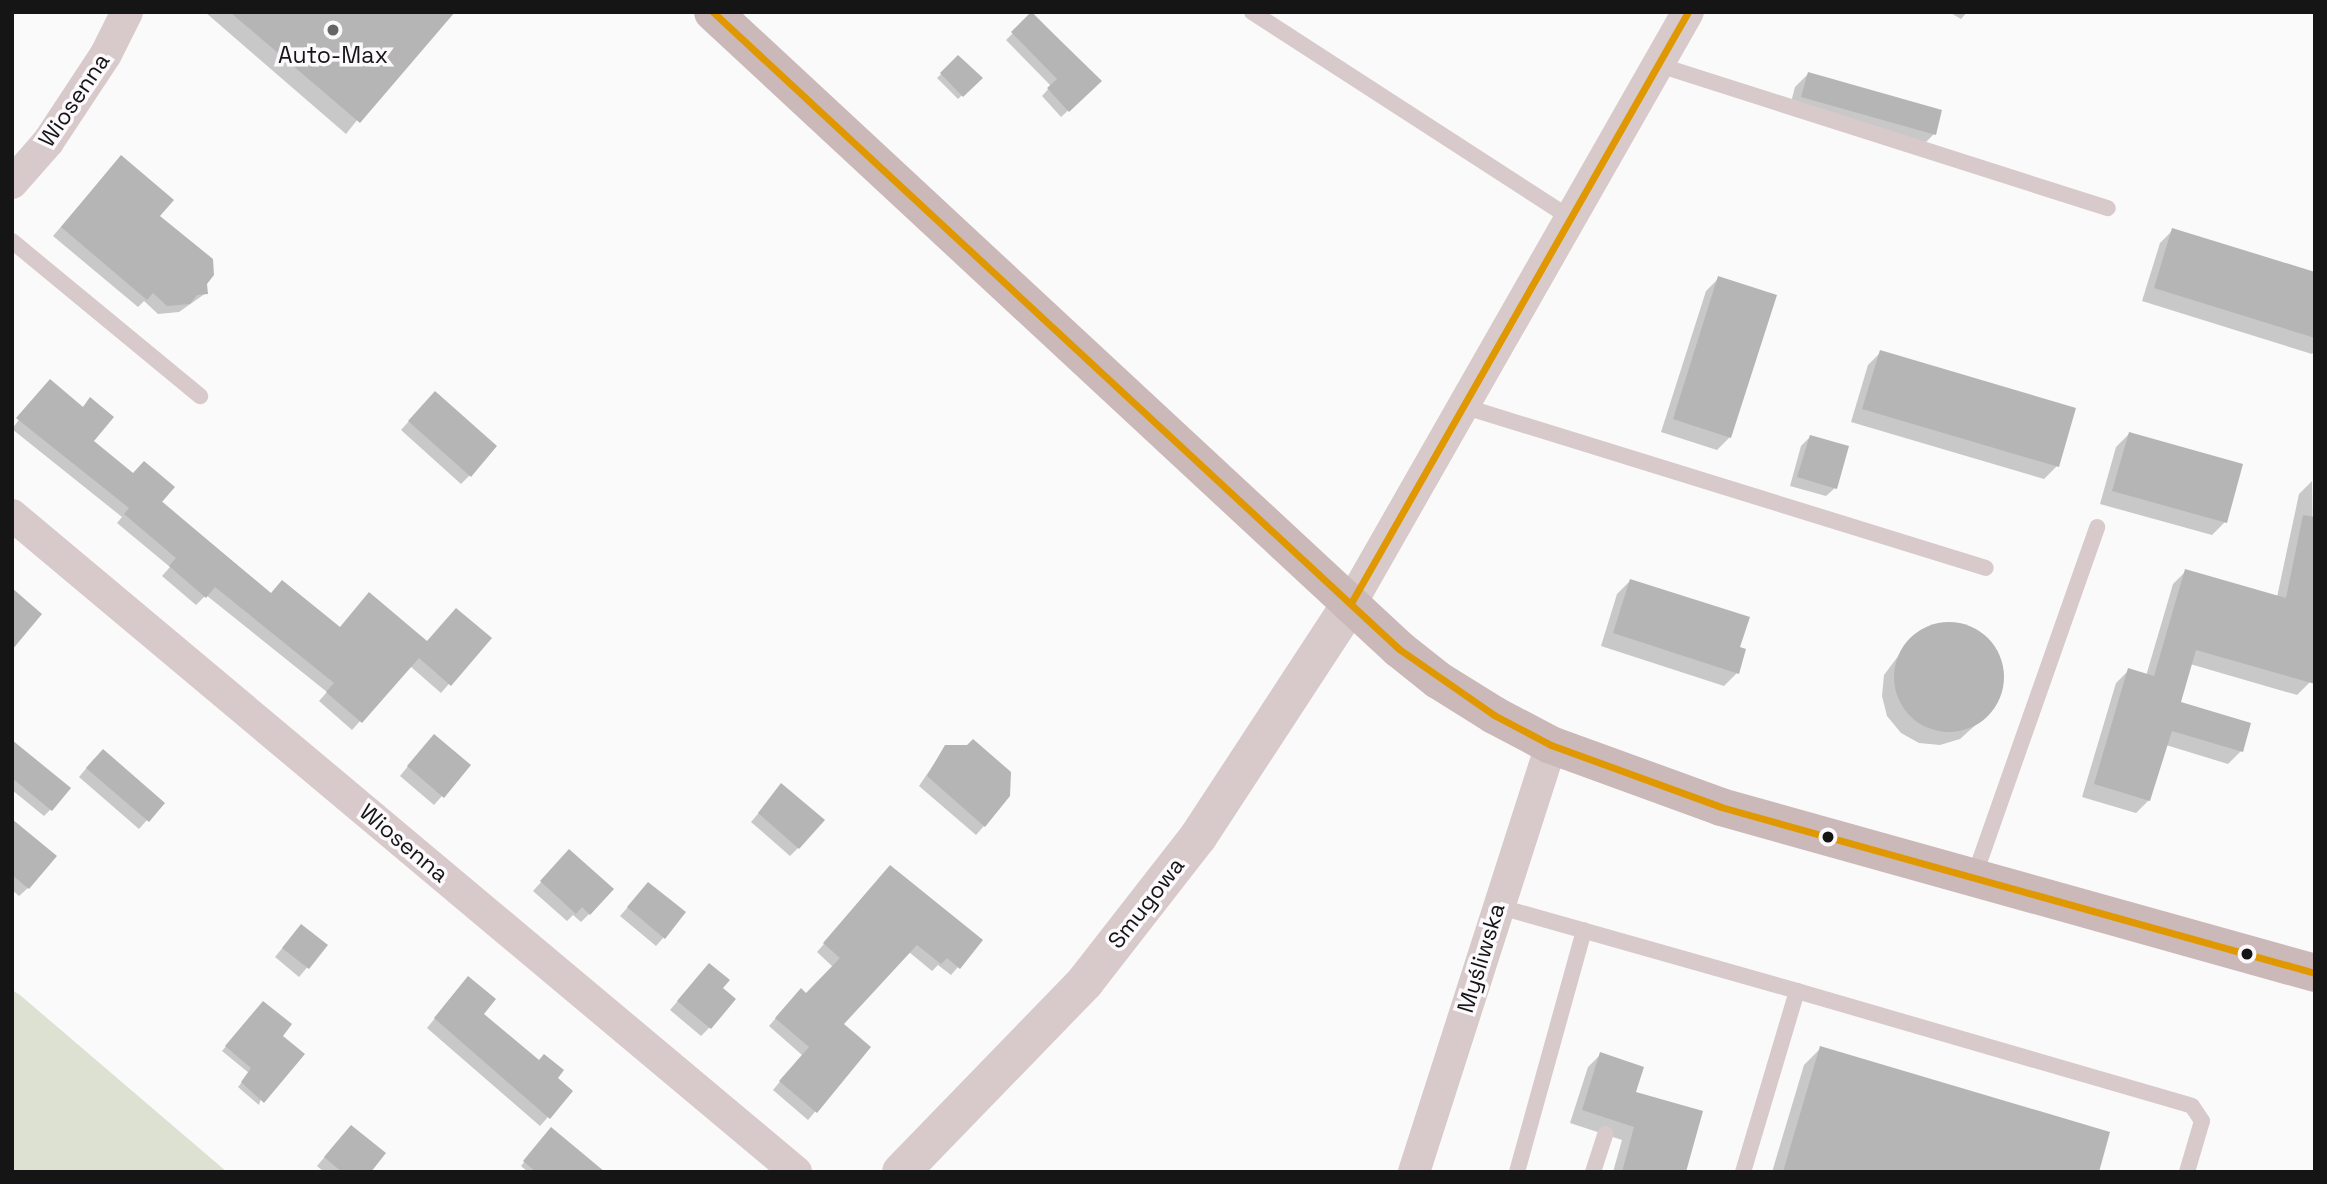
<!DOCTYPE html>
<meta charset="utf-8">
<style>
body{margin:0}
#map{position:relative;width:2327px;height:1184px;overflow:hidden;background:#fbfafb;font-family:"Space Grotesk",sans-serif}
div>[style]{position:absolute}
.green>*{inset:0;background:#dde1d1}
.shadow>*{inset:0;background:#0003}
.building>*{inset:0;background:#b6b5b5}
.round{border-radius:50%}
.service>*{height:16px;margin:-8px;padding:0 8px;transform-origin:8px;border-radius:8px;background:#d8caca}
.minor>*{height:32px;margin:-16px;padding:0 16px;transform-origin:16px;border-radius:16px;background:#d8caca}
.tertiary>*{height:38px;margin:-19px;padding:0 19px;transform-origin:19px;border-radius:19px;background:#d8caca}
.primary>*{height:38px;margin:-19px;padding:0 19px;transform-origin:19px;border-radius:19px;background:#cbb8b9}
.bus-1>*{height:7px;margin:-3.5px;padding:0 3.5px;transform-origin:3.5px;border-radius:3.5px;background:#e09802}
.dots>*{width:19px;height:19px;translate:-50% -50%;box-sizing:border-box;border:4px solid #fcf9fc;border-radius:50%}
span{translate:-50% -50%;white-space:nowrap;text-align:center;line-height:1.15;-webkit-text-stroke:7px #fcf9fc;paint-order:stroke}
.poi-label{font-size:23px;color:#161516}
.street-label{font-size:23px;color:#161516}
.frame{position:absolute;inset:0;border:14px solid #161516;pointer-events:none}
</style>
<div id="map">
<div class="green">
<div style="clip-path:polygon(12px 990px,20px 995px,227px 1172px,12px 1172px)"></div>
</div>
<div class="shadow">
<div style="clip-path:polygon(205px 12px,443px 12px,346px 134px)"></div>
<div style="clip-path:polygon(1949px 12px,1967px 12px,1961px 19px)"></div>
<div style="clip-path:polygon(1033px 13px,1100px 81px,1061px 117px,1042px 96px,1051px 86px,1006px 40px)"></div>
<div style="clip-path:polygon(958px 58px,980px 78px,958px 99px,937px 78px)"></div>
<div style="clip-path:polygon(1808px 74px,1934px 134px,1921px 147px,1789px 110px,1795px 87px)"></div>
<div style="clip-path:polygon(113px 166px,158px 217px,205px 283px,206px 293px,179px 312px,158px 314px,144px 301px,138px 307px,53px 236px)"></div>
<div style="clip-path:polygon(2173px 230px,2315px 273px,2315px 351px,2312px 354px,2142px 301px,2160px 243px)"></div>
<div style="clip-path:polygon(1719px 278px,1730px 437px,1717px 450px,1661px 432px,1706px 291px)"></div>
<div style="clip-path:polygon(1881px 352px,2057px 466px,2044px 479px,1851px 422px,1868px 365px)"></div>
<div style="clip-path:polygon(42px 389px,82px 408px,91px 399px,91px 441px,271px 594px,339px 629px,427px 643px,489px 638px,441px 693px,410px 666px,352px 730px,319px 701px,327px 692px,206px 595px,196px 605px,162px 576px,170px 567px,117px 523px,122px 517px,12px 429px)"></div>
<div style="clip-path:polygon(426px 402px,470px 475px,461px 484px,401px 430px)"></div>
<div style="clip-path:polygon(2129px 434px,2225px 522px,2212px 535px,2100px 504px,2116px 447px)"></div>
<div style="clip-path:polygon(1810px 437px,1835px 488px,1826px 496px,1790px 486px,1801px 446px)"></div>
<div style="clip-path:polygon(2312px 481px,2315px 664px,2310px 682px,2297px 695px,2190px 664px,2179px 703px,2241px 751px,2228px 764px,2166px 745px,2149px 800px,2136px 813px,2082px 797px,2116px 683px,2129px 670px,2146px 676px,2173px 584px,2186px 571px,2277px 597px,2299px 494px)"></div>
<div style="clip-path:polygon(1630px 581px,1737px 648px,1737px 673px,1724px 686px,1601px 646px,1617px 594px)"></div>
<div style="clip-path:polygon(1944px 624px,1965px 626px,1984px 636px,1997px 652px,2003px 672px,2000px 693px,1990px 712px,1960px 739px,1940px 745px,1919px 743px,1901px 733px,1887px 716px,1882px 696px,1884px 675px,1908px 643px,1924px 630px)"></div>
<div style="clip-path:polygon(12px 742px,51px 809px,44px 816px,12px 790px)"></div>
<div style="clip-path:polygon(426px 744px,442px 796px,434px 805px,400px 776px)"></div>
<div style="clip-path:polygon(946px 746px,967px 747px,984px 826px,976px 835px,919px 786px)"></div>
<div style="clip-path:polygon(94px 759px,147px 820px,139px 829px,79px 777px)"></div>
<div style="clip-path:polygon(781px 786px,798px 848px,790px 856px,751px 822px)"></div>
<div style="clip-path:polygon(12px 840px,28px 888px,19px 896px,12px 890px)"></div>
<div style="clip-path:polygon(561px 860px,589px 914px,581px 922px,573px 915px,567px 921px,533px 891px)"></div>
<div style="clip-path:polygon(883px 875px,958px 967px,951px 975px,938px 965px,932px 971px,909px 952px,841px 1024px,869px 1048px,808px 1120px,773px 1090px,802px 1055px,769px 1026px,793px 998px,806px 995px,833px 967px,817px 952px)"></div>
<div style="clip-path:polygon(640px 893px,664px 937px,656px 946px,620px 916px)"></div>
<div style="clip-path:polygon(293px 935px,326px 945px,299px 977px,275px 957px)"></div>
<div style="clip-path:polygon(701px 974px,721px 988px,710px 1027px,701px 1036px,670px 1010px)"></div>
<div style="clip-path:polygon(460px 987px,482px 1014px,571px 1091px,540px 1126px,427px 1028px)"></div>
<div style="clip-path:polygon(259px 1007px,281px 1036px,259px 1105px,238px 1087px,249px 1073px,222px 1051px)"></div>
<div style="clip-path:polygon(1821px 1048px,2097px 1172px,1772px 1172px,1804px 1065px)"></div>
<div style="clip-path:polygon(1601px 1054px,1634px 1093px,1685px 1172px,1613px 1172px,1622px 1140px,1570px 1123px,1588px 1067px)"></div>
<div style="clip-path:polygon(547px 1133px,577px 1172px,528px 1172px,521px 1166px)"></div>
<div style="clip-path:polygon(343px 1135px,368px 1172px,324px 1172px,317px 1166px)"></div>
</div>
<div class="building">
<div style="clip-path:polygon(230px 12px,455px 12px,360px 123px)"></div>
<div style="clip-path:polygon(1031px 12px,1102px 81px,1069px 112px,1047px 88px,1057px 79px,1011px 32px)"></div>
<div style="clip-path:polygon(958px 55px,983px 78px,963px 97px,940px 73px)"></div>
<div style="clip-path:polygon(1808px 72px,1942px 110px,1936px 135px,1801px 97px)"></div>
<div style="clip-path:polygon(121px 155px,174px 200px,160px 216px,213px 259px,214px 275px,207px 284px,208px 294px,197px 295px,190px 304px,167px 306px,153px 293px,147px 300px,61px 227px)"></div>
<div style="clip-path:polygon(2172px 228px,2315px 272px,2315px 338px,2154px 288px)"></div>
<div style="clip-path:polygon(1718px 276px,1777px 295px,1731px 438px,1673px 419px)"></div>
<div style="clip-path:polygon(1880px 350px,2076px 408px,2059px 467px,1862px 409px)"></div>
<div style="clip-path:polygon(50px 379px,83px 407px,90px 397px,114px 417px,94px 441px,133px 473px,144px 461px,175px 487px,162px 502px,271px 593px,282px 580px,340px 627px,369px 592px,427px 641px,456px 608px,492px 638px,451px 686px,419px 658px,362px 723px,326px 692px,334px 683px,215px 587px,206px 598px,169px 566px,176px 558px,124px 514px,129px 508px,16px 418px)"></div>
<div style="clip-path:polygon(435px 391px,497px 446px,471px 477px,408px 421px)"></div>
<div style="clip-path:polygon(2129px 432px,2243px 464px,2227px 523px,2112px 491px)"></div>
<div style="clip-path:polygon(1810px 435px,1849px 446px,1837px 489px,1797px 477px)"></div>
<div style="clip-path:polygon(2303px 515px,2315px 517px,2315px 684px,2196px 650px,2181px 702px,2251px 723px,2243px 752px,2172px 731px,2150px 801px,2094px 784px,2128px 668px,2154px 676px,2185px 569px,2286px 598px)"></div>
<div style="clip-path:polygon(1630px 579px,1750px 617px,1740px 647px,1746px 649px,1739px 674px,1613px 633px)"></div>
<div style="clip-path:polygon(12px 588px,42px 614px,12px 650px)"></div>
<div class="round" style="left:1894px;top:622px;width:110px;height:110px"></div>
<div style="clip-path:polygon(434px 734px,471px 765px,444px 798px,407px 766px)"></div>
<div style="clip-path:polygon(973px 739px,1011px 772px,1010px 796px,985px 827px,927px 776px,945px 745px,967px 745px)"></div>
<div style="clip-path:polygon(12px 740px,71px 788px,52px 811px,12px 778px)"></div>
<div style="clip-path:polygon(103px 749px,165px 803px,149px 822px,86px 768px)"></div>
<div style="clip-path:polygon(781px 783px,825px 820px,799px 849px,758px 813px)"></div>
<div style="clip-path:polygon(12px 819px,57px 856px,29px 889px,12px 875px)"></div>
<div style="clip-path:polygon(569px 849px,614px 889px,590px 915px,582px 907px,576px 914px,540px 881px)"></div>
<div style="clip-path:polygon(890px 865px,983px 940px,960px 969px,947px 958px,941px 964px,917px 945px,844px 1024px,871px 1047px,817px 1113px,779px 1081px,809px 1047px,775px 1018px,801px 988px,806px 993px,840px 958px,823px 943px)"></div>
<div style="clip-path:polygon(648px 882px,686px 912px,665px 939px,627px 907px)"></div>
<div style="clip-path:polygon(301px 924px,328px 945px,309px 969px,282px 948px)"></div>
<div style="clip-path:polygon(709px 963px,730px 980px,723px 988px,736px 999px,711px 1029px,677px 1001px)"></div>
<div style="clip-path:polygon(468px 976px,496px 999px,484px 1014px,539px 1060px,544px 1054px,564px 1070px,558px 1078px,573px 1091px,550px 1119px,434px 1018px)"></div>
<div style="clip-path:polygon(263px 1001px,292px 1024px,283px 1036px,305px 1054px,264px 1103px,241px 1082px,251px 1068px,225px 1046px)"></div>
<div style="clip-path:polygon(1820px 1046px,2110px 1132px,2099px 1172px,1783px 1172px)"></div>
<div style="clip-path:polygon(1600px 1052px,1644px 1067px,1636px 1092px,1703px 1111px,1686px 1172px,1622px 1172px,1634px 1127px,1582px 1110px)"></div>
<div style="clip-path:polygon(351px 1125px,386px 1153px,371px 1172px,342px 1172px,324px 1157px)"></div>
<div style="clip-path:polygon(551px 1127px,605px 1172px,536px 1172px,523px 1161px)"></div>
</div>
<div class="service">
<div style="left:1252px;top:12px;width:381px;rotate:32.9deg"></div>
<div style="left:1659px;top:65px;width:471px;rotate:17.7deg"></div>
<div style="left:12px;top:241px;width:244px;rotate:39.5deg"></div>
<div style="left:1466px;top:407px;width:544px;rotate:17.2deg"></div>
<div style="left:1974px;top:877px;width:371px;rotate:-70.6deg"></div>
<div style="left:1497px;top:906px;width:312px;rotate:15.8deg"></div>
<div style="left:1797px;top:991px;width:189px;rotate:106.6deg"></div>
<div style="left:1797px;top:991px;width:411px;rotate:16.2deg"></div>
<div style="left:2192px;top:1106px;width:18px;rotate:56deg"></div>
<div style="left:2202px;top:1121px;width:53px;rotate:106.4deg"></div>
<div style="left:1517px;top:1172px;width:251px;rotate:-74.5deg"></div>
<div style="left:1593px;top:1172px;width:40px;rotate:-72deg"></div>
</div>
<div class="minor">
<div style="left:12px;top:183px;width:55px;rotate:-48.7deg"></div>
<div style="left:48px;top:142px;width:105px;rotate:-56.6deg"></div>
<div style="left:106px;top:54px;width:47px;rotate:-63.4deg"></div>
<div style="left:12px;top:515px;width:1023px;rotate:39.96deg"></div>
<div style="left:1351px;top:603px;width:680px;rotate:-60.31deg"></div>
<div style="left:1414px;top:1172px;width:448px;rotate:-72.2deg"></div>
</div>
<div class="tertiary">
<div style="left:901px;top:1172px;width:264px;rotate:-45.9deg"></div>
<div style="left:1085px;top:982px;width:184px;rotate:-52.1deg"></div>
<div style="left:1198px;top:837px;width:280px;rotate:-56.8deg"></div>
</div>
<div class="primary">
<div style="left:713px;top:12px;width:936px;rotate:42.88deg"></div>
<div style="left:1399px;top:649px;width:50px;rotate:38.5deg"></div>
<div style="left:1438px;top:680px;width:66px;rotate:32deg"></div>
<div style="left:1494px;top:715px;width:64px;rotate:27.8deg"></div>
<div style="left:1551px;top:745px;width:181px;rotate:20deg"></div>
<div style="left:1721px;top:807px;width:617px;rotate:15.61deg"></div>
</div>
<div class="bus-1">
<div style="left:713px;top:12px;width:936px;rotate:42.88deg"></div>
<div style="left:1399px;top:649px;width:116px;rotate:34.8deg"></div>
<div style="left:1494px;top:715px;width:64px;rotate:27.8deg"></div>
<div style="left:1551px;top:745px;width:181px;rotate:20deg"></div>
<div style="left:1721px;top:807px;width:617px;rotate:15.61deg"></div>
<div style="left:1351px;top:603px;width:680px;rotate:-60.31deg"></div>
</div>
<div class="dots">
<div style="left:333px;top:30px;background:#666566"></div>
<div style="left:1828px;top:837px;background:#161516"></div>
<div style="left:2247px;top:954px;background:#161516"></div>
</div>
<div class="poi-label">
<span style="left:333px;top:55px">Auto-Max</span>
</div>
<div class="street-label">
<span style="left:74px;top:100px;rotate:-56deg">Wiosenna</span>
<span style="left:404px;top:843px;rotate:40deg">Wiosenna</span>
<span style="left:1146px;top:903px;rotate:-52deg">Smugowa</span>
<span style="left:1481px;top:958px;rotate:-73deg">Myśliwska</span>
</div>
<div class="frame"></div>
</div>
